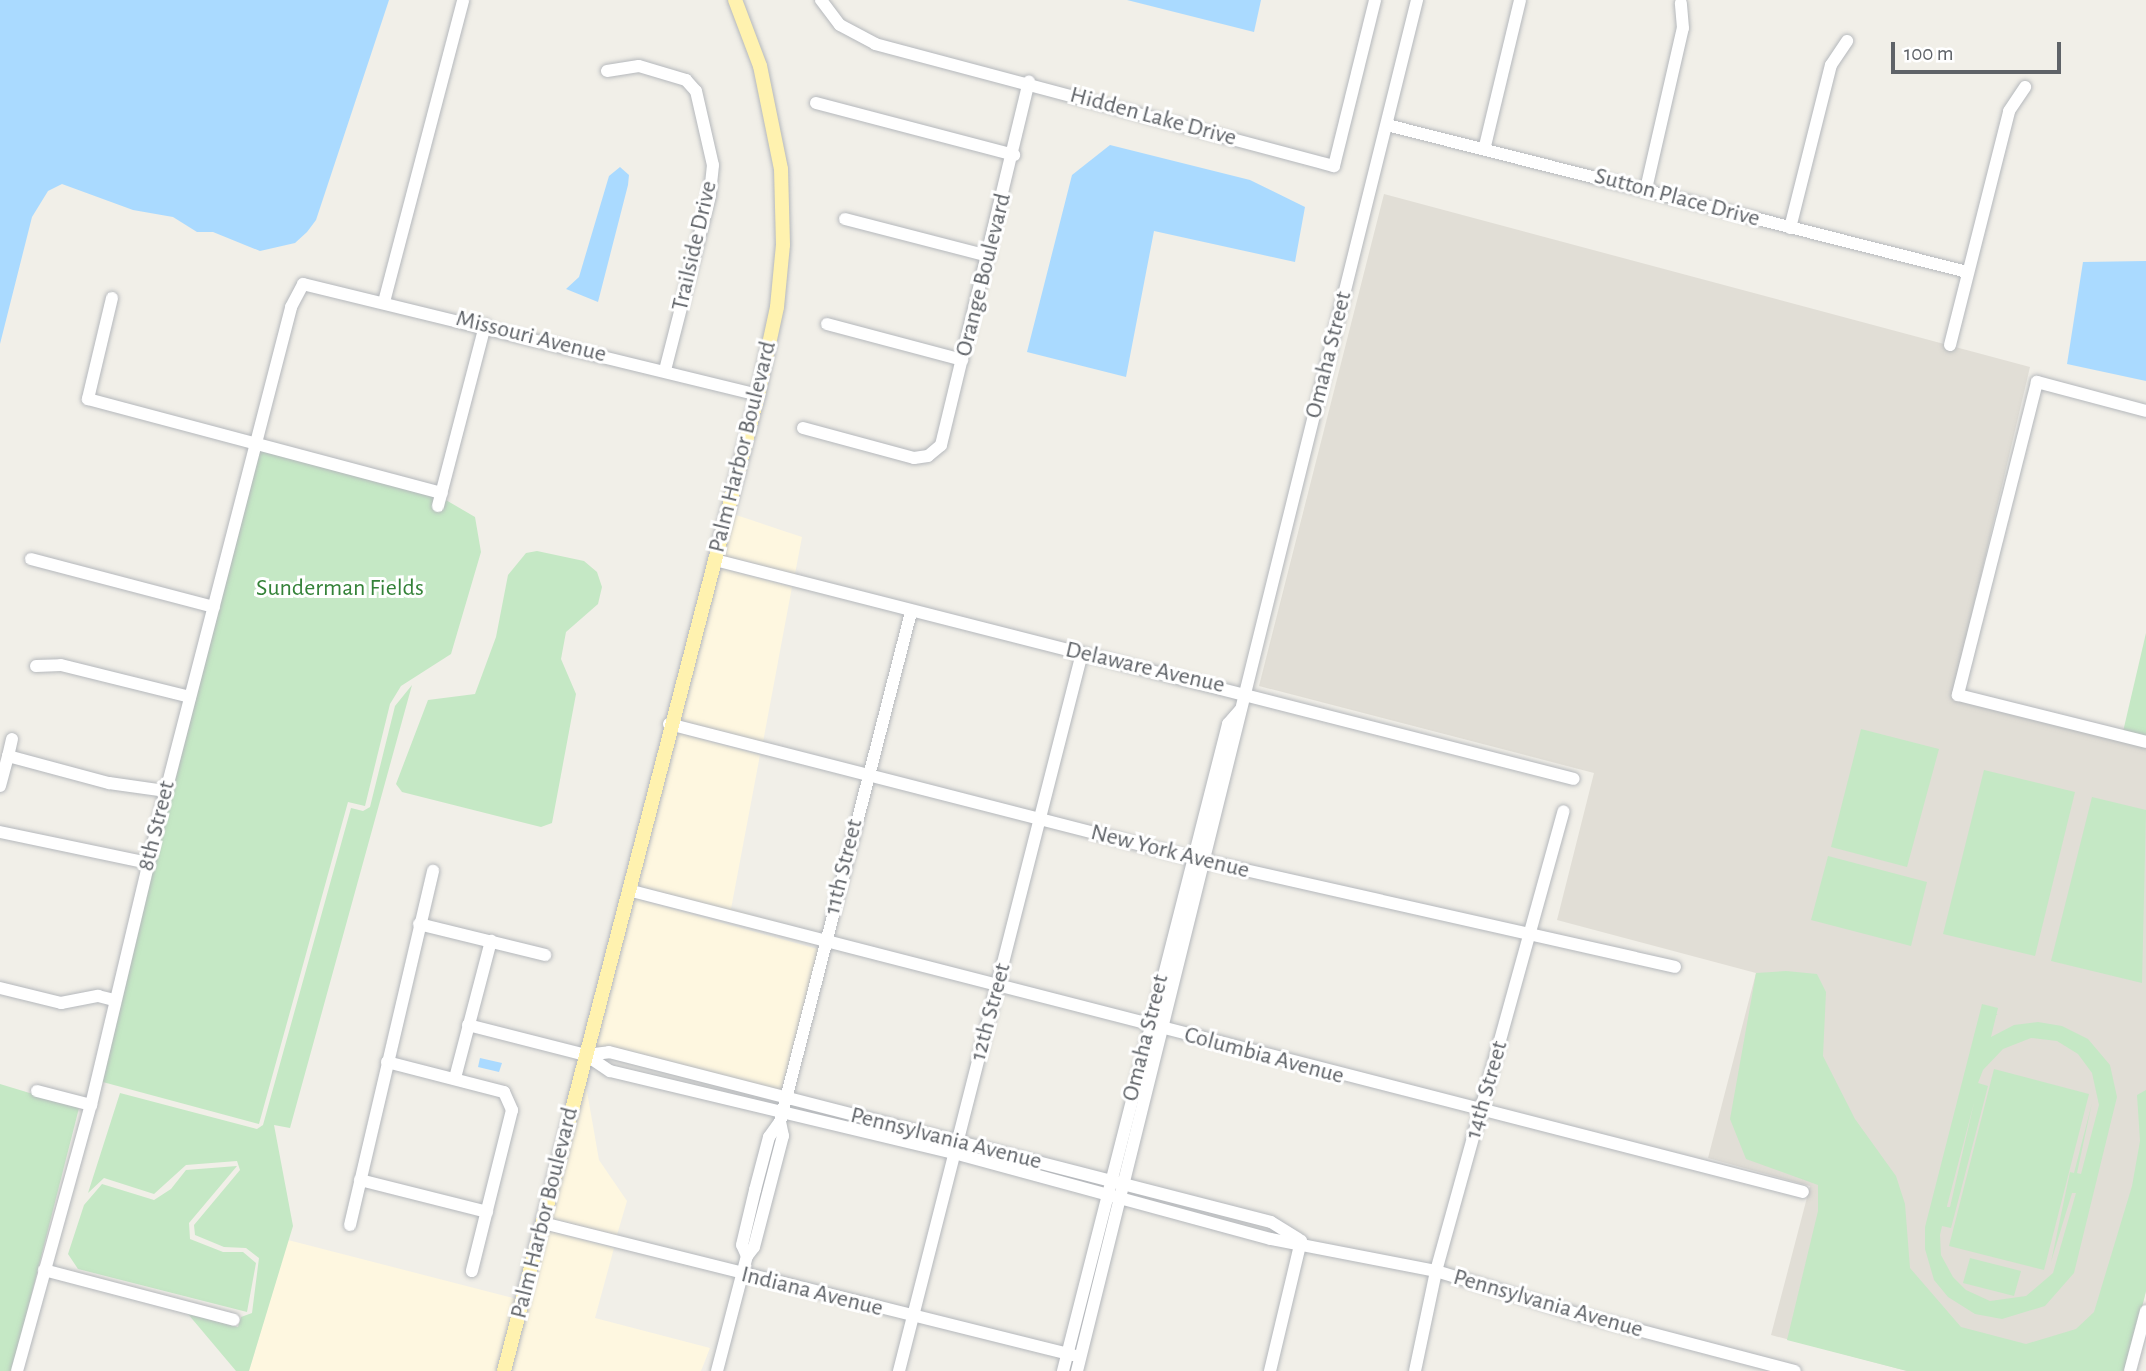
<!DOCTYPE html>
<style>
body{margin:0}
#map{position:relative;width:2146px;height:1371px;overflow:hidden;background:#f1efe8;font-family:"Alegreya Sans",sans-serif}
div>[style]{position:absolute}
.commercial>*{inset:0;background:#fef7e0}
.education>*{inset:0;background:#e1ded6}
.green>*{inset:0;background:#c5e8c5}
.water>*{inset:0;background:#aadaff}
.roads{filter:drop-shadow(0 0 2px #b5b8bc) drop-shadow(0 0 2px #b5b8bc)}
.minor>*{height:12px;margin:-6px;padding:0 6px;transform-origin:6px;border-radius:6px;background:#fff}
.major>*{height:14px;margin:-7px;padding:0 7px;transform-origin:7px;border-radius:7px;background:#fff2af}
span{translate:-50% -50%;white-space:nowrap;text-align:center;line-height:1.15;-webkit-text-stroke:6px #fff;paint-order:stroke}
.street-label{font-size:24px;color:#5f6368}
.park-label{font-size:24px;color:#348238}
.scale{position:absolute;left:1891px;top:42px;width:170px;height:32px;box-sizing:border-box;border:4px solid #5f6368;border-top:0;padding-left:9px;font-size:21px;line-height:24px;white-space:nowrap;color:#5f6368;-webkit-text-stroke:5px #fff;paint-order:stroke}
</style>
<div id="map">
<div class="commercial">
<div style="clip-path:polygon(733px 514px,802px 537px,795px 574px,722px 555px)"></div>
<div style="clip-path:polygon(718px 568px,792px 587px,763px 742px,676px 719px)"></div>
<div style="clip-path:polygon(673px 732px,760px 755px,731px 909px,822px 935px,635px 885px)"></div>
<div style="clip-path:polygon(632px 898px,818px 949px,781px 1091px,611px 1046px,594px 1047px)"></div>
<div style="clip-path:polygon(585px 1080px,599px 1160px,627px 1201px,617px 1235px,550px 1218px)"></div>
<div style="clip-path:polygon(547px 1231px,614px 1248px,595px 1318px,710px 1348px,701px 1371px,510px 1371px)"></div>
<div style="clip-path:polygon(288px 1240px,517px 1299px,498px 1371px,249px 1371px)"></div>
</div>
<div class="education">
<div style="clip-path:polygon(1384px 194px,2030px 367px,1952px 698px,2146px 746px,2146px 1291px,2126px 1371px,1907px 1371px,1771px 1335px,1810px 1186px,1708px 1158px,1756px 973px,1557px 920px,1594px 773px,1259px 686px)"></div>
</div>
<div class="green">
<div style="clip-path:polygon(259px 450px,439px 496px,475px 517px,481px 552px,451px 654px,401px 686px,390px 704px,365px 806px,348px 802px,259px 1124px,99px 1081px)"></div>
<div style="clip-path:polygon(537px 551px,584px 561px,597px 572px,602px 587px,598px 604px,566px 632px,561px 659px,576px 694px,552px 823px,541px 827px,402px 792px,396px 784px,428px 700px,475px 694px,496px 637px,508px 575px,526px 553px)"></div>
<div style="clip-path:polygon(2146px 633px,2146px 742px,2122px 736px)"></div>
<div style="clip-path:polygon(412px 685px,290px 1128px,274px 1125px,293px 1226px,249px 1371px,236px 1371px,188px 1314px,238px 1327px,241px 1317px,252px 1313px,259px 1258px,246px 1248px,224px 1247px,195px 1235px,194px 1225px,240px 1170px,237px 1161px,186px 1165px,154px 1194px,104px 1178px,88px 1193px,120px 1093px,257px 1129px,263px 1125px,351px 808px,363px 811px,370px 807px,395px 706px)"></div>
<div style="clip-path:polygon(1861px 729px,1939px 749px,1907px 867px,1831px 847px)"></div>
<div style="clip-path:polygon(1984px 770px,2075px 792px,2035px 956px,1943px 934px)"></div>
<div style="clip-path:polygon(2092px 797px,2146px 810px,2142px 983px,2051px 961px)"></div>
<div style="clip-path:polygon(1828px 856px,1927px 882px,1911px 946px,1811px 920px)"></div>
<div style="clip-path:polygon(1786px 971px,1817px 974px,1826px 992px,1823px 1056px,1855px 1119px,1896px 1176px,1905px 1204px,1910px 1268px,1961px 1327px,2026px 1344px,2076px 1329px,2094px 1312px,2132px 1186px,2140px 1141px,2137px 1095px,2146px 1090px,2146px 1291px,2126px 1371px,1907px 1371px,1787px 1340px,1818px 1211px,1818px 1185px,1746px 1159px,1730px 1119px,1756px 973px)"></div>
<div style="clip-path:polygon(evenodd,1982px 1004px,1998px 1008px,1991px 1037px,2014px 1025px,2038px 1022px,2062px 1026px,2088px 1039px,2110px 1065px,2117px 1097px,2074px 1273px,2045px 1306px,2002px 1319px,1975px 1314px,1948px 1297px,1934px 1280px,1925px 1249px,1925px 1227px,1982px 1004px,2031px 1038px,2057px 1041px,2078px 1054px,2092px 1073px,2099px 1105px,2081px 1174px,2077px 1173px,2092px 1103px,2074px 1173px,2070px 1172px,2051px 1262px,2072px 1193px,2076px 1193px,2053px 1273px,2026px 1296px,1990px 1301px,1966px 1290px,1953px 1277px,1941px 1255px,1940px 1235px,1942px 1226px,1951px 1228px,1956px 1209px,1988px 1086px,1978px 1083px,1983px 1070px,2003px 1049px,2031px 1038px,1982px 1004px,1974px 1103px,1950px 1207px,1947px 1207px,1947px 1206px,1974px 1103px)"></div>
<div style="clip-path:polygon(1994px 1069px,2089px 1094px,2044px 1270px,1949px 1246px)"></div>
<div style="clip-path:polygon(0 1084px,79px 1108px,12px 1371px,0 1371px)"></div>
<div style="clip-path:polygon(237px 1166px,189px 1223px,190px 1239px,223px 1252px,243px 1252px,256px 1263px,247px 1312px,78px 1269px,68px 1254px,84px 1205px,102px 1184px,154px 1200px,171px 1189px,186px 1170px)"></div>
<div style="clip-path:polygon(1970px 1258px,2021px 1271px,2014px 1296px,1963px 1283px)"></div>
</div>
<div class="water">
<div style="clip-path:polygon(0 0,389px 0,316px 220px,307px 232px,295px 243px,260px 251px,213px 232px,197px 232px,173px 217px,133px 210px,62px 184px,48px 191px,32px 217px,0 344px)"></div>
<div style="clip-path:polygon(1127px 0,1261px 0,1254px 32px)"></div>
<div style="clip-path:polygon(1110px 145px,1250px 180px,1305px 207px,1295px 262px,1154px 231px,1126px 377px,1027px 352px,1072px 175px)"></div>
<div style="clip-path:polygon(620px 167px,629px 175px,628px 185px,598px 302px,566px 289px,579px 277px,609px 176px)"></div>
<div style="clip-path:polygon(2146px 261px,2146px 381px,2067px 364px,2083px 262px)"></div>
<div style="clip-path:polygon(480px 1058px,502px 1063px,499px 1072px,478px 1067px)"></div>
</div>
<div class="roads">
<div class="minor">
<div style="left:821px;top:0;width:31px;rotate:53deg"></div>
<div style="left:840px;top:25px;width:40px;rotate:28deg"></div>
<div style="left:875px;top:44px;width:475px;rotate:14.9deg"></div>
<div style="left:1334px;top:166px;width:171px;rotate:-76.1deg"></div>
<div style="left:607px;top:71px;width:32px;rotate:-9deg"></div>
<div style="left:639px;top:66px;width:49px;rotate:16.6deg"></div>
<div style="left:686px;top:80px;width:15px;rotate:48deg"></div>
<div style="left:696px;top:91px;width:76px;rotate:77.1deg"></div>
<div style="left:713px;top:165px;width:30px;rotate:96deg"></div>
<div style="left:710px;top:195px;width:181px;rotate:104.4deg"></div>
<div style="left:816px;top:103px;width:205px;rotate:14.7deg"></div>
<div style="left:1387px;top:125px;width:598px;rotate:14.22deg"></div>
<div style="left:1485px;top:146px;width:150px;rotate:-76.5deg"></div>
<div style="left:1646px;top:189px;width:165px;rotate:-77.1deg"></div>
<div style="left:1683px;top:28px;width:25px;rotate:-95deg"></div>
<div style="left:845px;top:219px;width:148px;rotate:14.5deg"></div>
<div style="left:1790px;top:228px;width:168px;rotate:-75.9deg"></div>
<div style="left:1831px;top:65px;width:29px;rotate:-56deg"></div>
<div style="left:112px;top:298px;width:104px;rotate:103.4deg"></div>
<div style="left:88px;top:399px;width:366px;rotate:14.9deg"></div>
<div style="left:384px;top:302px;width:312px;rotate:-75.3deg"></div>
<div style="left:827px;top:324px;width:140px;rotate:14.9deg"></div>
<div style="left:1950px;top:345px;width:241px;rotate:-75.8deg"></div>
<div style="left:2009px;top:111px;width:29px;rotate:-56deg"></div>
<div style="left:2146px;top:411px;width:113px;rotate:-165.1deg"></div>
<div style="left:2037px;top:382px;width:323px;rotate:104.2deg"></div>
<div style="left:1958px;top:695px;width:194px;rotate:14deg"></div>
<div style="left:803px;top:428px;width:115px;rotate:15.1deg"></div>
<div style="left:914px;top:458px;width:14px;rotate:-8deg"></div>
<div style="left:928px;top:456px;width:17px;rotate:-40deg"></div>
<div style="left:941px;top:445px;width:374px;rotate:-76.4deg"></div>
<div style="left:438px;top:506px;width:187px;rotate:-75.4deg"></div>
<div style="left:31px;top:559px;width:189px;rotate:14.7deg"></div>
<div style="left:715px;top:560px;width:886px;rotate:14.3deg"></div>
<div style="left:36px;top:666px;width:25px;rotate:-2deg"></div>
<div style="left:61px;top:665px;width:133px;rotate:13.9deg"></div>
<div style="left:669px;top:724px;width:540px;rotate:14.37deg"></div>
<div style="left:1192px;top:858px;width:495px;rotate:12.7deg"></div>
<div style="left:12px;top:739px;width:17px;rotate:103deg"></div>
<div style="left:8px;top:756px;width:105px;rotate:15deg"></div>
<div style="left:109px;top:783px;width:58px;rotate:8deg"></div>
<div style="left:0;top:786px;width:31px;rotate:-75deg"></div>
<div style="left:0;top:832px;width:152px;rotate:11.8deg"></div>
<div style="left:628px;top:890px;width:1213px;rotate:14.41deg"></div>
<div style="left:419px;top:924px;width:130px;rotate:13.8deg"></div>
<div style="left:0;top:988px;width:63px;rotate:13.8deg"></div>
<div style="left:61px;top:1003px;width:38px;rotate:-11deg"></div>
<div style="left:98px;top:996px;width:16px;rotate:14deg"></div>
<div style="left:468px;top:1025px;width:122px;rotate:14.3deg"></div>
<div style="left:586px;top:1055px;width:23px;rotate:-7deg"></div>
<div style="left:609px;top:1052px;width:683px;rotate:14.4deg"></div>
<div style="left:1271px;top:1222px;width:32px;rotate:32deg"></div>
<div style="left:586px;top:1055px;width:29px;rotate:34deg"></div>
<div style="left:610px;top:1071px;width:354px;rotate:13.4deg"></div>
<div style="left:954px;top:1153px;width:328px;rotate:15.2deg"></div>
<div style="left:1271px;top:1239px;width:168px;rotate:11deg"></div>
<div style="left:1436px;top:1271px;width:152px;rotate:16.9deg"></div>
<div style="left:1581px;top:1315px;width:221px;rotate:14.7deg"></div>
<div style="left:387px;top:1062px;width:121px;rotate:14.4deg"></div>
<div style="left:504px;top:1092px;width:20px;rotate:66deg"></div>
<div style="left:512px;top:1110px;width:166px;rotate:104deg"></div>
<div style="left:455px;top:1078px;width:142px;rotate:-75.3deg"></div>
<div style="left:37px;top:1091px;width:56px;rotate:14.5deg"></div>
<div style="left:360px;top:1180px;width:131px;rotate:14.1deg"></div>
<div style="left:543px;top:1223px;width:546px;rotate:13.99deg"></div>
<div style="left:350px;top:1225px;width:364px;rotate:-76.8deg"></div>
<div style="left:747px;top:1256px;width:12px;rotate:-114deg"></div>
<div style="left:742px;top:1245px;width:57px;rotate:-76.7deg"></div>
<div style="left:755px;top:1190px;width:55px;rotate:-75.2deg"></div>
<div style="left:769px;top:1137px;width:19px;rotate:-54deg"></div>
<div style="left:780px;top:1122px;width:527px;rotate:-75.59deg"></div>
<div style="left:44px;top:1270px;width:196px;rotate:14.7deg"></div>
<div style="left:17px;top:1371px;width:276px;rotate:-74.5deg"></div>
<div style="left:91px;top:1105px;width:323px;rotate:-76.6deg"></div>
<div style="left:166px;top:791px;width:500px;rotate:-75.5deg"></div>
<div style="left:291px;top:307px;width:26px;rotate:-62deg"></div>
<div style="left:303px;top:284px;width:468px;rotate:13.7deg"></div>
<div style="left:717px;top:1371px;width:119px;rotate:-75.4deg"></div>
<div style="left:747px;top:1256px;width:11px;rotate:-52deg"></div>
<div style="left:754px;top:1247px;width:115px;rotate:-75.4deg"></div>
<div style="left:783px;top:1136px;width:14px;rotate:-102deg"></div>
<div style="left:899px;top:1371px;width:741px;rotate:-75.7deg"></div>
<div style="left:1063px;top:1371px;width:668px;rotate:-75.69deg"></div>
<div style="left:1228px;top:724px;width:18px;rotate:-49deg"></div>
<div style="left:1077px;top:1371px;width:1413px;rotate:-76.07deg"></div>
<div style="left:1270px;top:1371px;width:134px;rotate:-76.6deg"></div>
<div style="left:1415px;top:1371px;width:102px;rotate:-78.1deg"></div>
<div style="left:1436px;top:1271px;width:477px;rotate:-74.5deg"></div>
<div style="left:2130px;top:1371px;width:62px;rotate:-75.1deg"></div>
</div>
<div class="major">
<div style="left:504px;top:1371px;width:1009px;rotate:-75.41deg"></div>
<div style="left:758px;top:395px;width:90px;rotate:-77.8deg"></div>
<div style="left:777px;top:307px;width:62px;rotate:-84.5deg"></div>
<div style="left:783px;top:245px;width:76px;rotate:-91.5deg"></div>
<div style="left:781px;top:169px;width:105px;rotate:-101.5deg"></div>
<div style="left:760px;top:66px;width:71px;rotate:-110.7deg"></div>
</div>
</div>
<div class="street-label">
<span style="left:1153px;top:117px;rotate:15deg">Hidden Lake Drive</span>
<span style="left:1677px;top:198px;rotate:15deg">Sutton Place Drive</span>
<span style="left:695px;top:246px;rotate:-77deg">Trailside Drive</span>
<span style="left:984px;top:275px;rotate:-76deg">Orange Boulevard</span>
<span style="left:531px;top:337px;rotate:14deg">Missouri Avenue</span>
<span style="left:1329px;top:355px;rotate:-76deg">Omaha Street</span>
<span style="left:743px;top:447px;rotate:-76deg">Palm Harbor Boulevard</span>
<span style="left:1145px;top:668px;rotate:13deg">Delaware Avenue</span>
<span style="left:157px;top:826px;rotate:-76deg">8th Street</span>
<span style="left:1170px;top:852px;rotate:14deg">New York Avenue</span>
<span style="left:844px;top:867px;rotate:-76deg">11th Street</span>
<span style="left:991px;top:1012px;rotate:-75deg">12th Street</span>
<span style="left:1146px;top:1038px;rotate:-76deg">Omaha Street</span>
<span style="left:1264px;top:1056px;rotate:15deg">Columbia Avenue</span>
<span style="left:1487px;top:1090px;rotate:-74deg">14th Street</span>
<span style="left:946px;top:1139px;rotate:14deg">Pennsylvania Avenue</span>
<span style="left:545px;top:1213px;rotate:-76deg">Palm Harbor Boulevard</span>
<span style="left:812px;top:1292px;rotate:14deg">Indiana Avenue</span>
<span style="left:1548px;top:1304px;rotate:16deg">Pennsylvania Avenue</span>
</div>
<div class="park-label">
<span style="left:340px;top:589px">Sunderman Fields</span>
</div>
<div class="scale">100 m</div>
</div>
